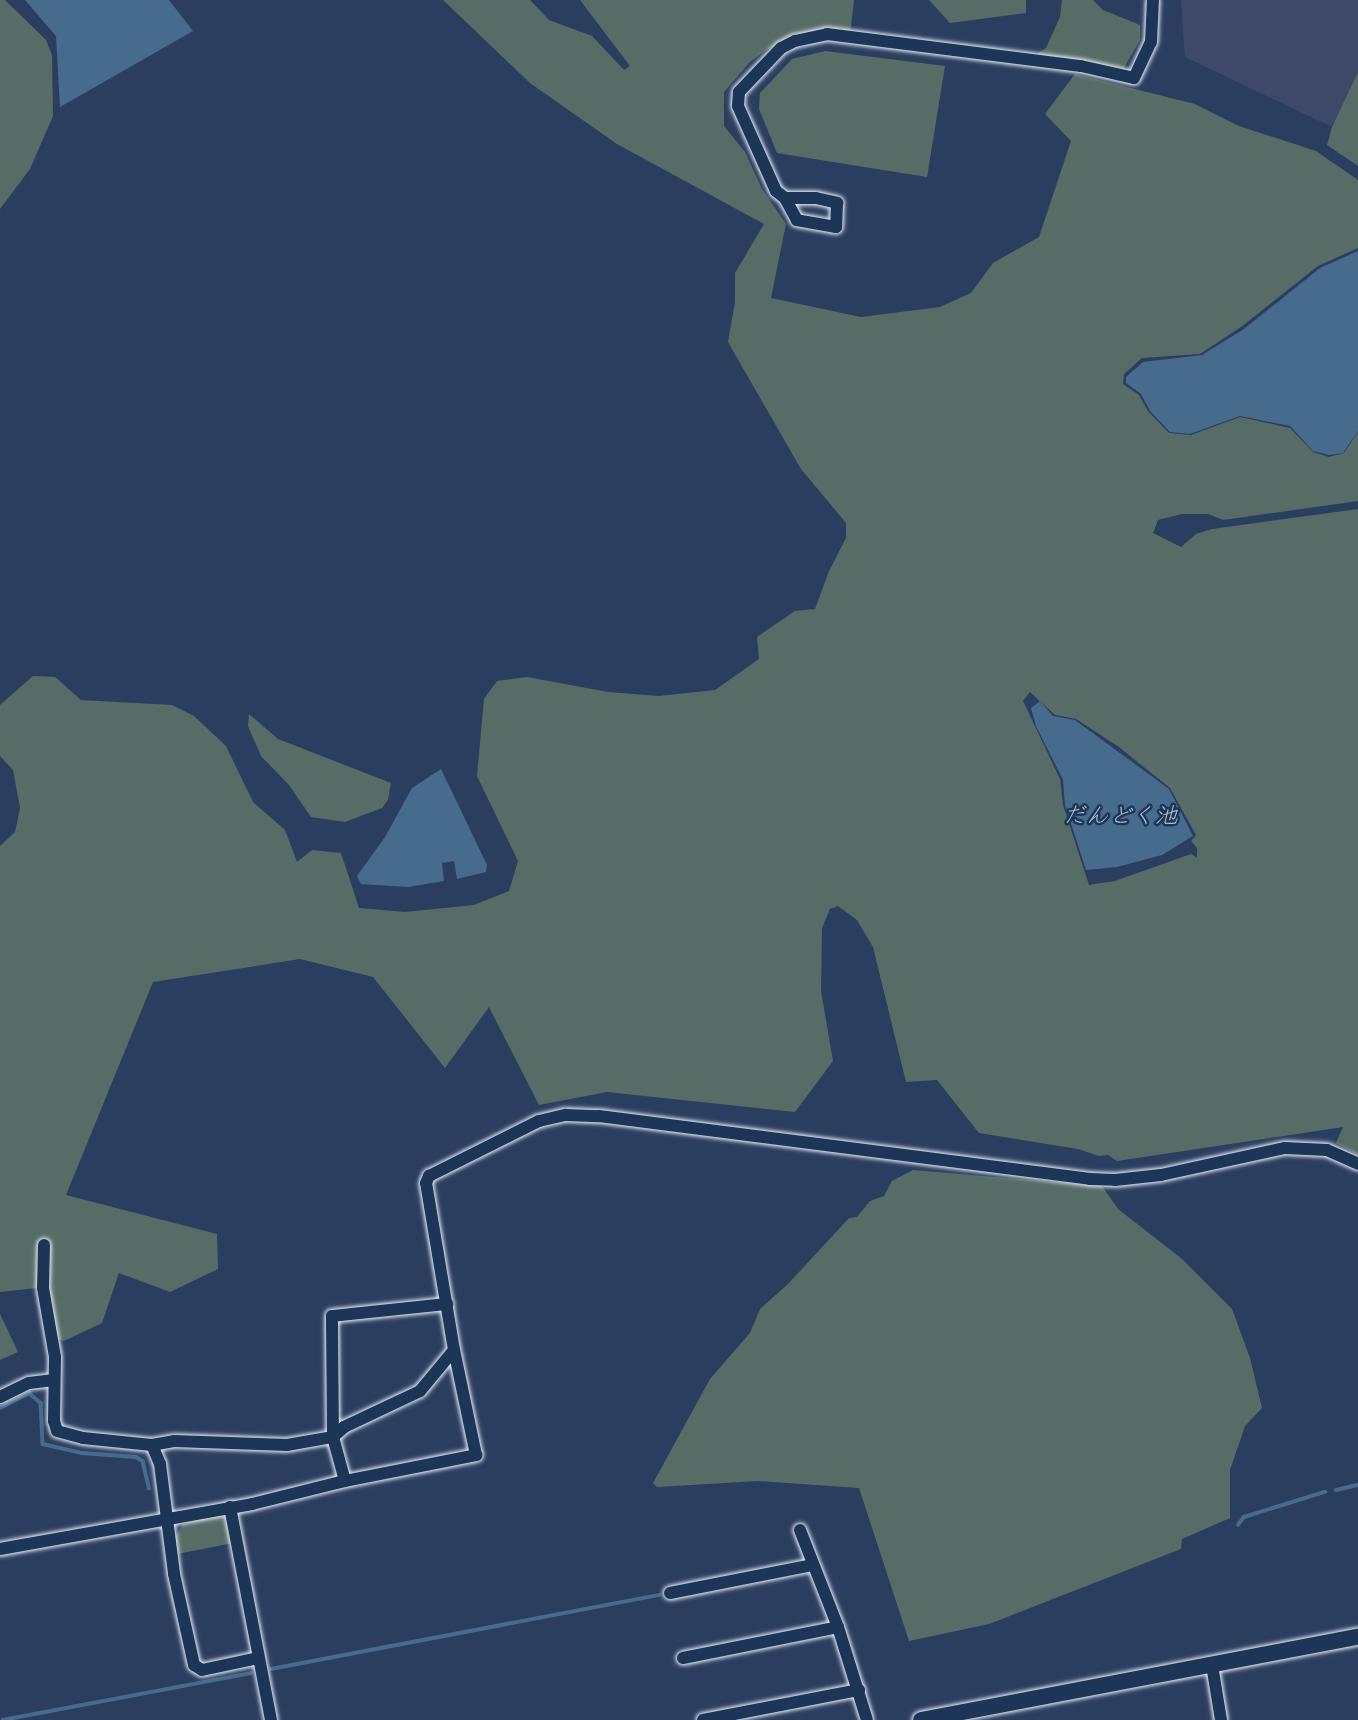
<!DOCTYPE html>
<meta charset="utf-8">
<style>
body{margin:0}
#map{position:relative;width:1358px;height:1720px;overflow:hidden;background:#2c3e60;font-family:Mali,"Klee One",sans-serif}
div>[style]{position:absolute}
.built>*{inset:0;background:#3e496a}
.green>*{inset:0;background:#586c67}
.water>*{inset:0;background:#466b8d}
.stream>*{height:3.5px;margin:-1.75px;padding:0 1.75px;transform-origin:1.75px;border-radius:1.75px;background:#466b8d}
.roads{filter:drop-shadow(0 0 2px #e8f1f8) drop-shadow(0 0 2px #e8f1f8)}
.street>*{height:12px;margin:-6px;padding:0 6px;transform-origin:6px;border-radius:6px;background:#1d3557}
.secondary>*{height:16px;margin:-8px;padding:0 8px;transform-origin:8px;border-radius:8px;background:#1d3557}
span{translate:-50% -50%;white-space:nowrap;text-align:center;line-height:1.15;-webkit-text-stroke:5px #1d3557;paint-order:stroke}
.water-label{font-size:23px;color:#afc2d3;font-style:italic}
</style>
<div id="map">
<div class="built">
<div style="clip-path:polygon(1181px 0,1358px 0,1358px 72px,1332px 127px,1185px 57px)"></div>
</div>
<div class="green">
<div style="clip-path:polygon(0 0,5px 0,46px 40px,52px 55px,53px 116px,30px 169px,0 209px)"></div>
<div style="clip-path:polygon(evenodd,443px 0,530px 0,549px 20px,592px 36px,624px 70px,630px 66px,580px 0,854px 0,850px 36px,793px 37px,766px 50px,749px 63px,724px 92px,724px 126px,745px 152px,762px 189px,786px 224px,771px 298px,861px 317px,940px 307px,971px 293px,993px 263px,1039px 237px,1071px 141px,1045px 114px,1075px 74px,1195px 104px,1239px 126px,1316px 151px,1358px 180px,1358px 248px,1318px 266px,1241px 327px,1200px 354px,1142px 358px,1124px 374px,1123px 384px,1139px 395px,1148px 411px,1169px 433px,1191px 435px,1240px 417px,1290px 428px,1313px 452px,1329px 457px,1344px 453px,1358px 432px,1358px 501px,1223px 520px,1208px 514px,1182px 514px,1158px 520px,1153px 533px,1181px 547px,1196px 534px,1212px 529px,1358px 509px,1358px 1155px,1336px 1143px,1343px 1127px,1117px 1161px,1108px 1155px,1099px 1156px,1078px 1149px,979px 1133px,937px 1080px,906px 1082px,873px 947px,857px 920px,838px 906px,830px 909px,822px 928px,821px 991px,833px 1061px,795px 1112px,607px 1092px,539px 1105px,489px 1007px,445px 1068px,373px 977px,300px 959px,153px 982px,66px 1195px,217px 1234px,218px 1269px,170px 1292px,119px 1273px,102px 1323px,64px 1341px,56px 1338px,45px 1287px,0 1292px,0 846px,15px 832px,20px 808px,13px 770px,0 756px,0 705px,33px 676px,55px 677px,81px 700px,172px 705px,194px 716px,226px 746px,253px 802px,285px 830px,297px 862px,312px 850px,341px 853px,359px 908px,405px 912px,474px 905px,509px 891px,518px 861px,477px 776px,484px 699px,497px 681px,527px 677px,608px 692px,659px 696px,715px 690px,759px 659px,757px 637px,795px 611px,815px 609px,829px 571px,846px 538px,846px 523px,801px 469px,728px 342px,735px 302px,735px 273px,764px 224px,617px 144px,530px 83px,443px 0,1030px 692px,1055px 715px,1076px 719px,1119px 747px,1170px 788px,1196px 835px,1191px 841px,1197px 848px,1197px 858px,1191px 854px,1115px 881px,1089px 885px,1063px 805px,1060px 779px,1023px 701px,1030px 692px)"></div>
<div style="clip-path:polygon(929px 0,1026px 0,1026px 13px,950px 23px)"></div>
<div style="clip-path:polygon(1062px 0,1093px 0,1103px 10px,1140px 25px,1140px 40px,1121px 73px,1032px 57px,1046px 48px,1060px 17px)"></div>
<div style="clip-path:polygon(825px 51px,945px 66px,927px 177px,777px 153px,759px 109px,760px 93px,792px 59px)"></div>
<div style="clip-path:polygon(1358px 72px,1358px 166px,1327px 145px,1332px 127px)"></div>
<div style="clip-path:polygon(249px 714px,278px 739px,391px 783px,388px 800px,382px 808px,345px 822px,311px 817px,289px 785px,261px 756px,248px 726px)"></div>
<div style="clip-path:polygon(913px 1170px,1102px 1186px,1118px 1209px,1182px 1259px,1232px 1309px,1250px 1358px,1262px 1408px,1245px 1426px,1230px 1470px,1230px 1518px,1182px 1539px,1181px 1549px,989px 1624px,909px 1641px,859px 1488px,758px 1481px,657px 1487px,653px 1483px,710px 1379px,750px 1333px,760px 1309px,788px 1284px,849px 1218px,857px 1217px,870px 1201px,884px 1196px,892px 1181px)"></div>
<div style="clip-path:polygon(0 1314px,18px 1352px,0 1360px)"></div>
<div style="clip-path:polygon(219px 1514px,229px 1520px,233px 1543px,177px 1554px,174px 1539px,183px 1524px)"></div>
</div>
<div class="water">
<div style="clip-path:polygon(25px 0,169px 0,193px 31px,60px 107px,56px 36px)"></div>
<div style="clip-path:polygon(1358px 251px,1358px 431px,1343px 453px,1329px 455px,1313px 451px,1290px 426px,1240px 416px,1190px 434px,1170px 432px,1150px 411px,1141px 394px,1126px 383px,1126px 377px,1143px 362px,1202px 355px,1244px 329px,1320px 268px)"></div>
<div style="clip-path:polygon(1040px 701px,1053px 716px,1075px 720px,1169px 789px,1193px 836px,1162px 855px,1117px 867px,1086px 870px,1065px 805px,1063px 780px,1036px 726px,1031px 708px)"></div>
<div style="clip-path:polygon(441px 769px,487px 865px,486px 872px,457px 879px,454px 861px,442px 863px,444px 881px,408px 887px,361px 884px,357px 876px,385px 837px,412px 788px)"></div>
</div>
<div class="stream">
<div style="left:0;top:1408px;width:33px;rotate:-27deg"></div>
<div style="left:29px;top:1393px;width:16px;rotate:40deg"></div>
<div style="left:41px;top:1403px;width:41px;rotate:87.2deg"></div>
<div style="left:43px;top:1444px;width:40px;rotate:13deg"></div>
<div style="left:82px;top:1453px;width:54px;rotate:4.2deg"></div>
<div style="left:136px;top:1457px;width:8px;rotate:30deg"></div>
<div style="left:143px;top:1461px;width:28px;rotate:77deg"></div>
<div style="left:1336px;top:1490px;width:23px;rotate:-13deg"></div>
<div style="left:1238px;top:1525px;width:10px;rotate:-53deg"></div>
<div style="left:1244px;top:1517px;width:85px;rotate:-17.2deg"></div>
<div style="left:271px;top:1669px;width:395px;rotate:-10.8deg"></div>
<div style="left:3px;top:1720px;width:252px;rotate:-10.7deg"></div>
</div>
<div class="roads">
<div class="street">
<div style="left:785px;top:198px;width:31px"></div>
<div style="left:816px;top:198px;width:22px;rotate:13deg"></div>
<div style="left:837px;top:203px;width:24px;rotate:92deg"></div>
<div style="left:836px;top:227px;width:40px;rotate:-170deg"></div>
<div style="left:797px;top:220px;width:25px;rotate:-119deg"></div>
<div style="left:785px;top:198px;width:11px;rotate:-142deg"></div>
<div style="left:776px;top:191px;width:93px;rotate:-114.1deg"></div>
<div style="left:738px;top:106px;width:14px;rotate:-86deg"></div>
<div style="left:739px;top:92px;width:61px;rotate:-46.3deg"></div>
<div style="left:781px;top:48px;width:16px;rotate:-27deg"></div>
<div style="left:795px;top:41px;width:33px;rotate:-12deg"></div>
<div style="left:827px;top:34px;width:256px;rotate:7.2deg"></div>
<div style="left:1081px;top:66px;width:54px;rotate:12.8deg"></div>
<div style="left:1134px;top:78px;width:40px;rotate:-65deg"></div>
<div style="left:1151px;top:42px;width:42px;rotate:-87.3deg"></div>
<div style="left:44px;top:1245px;width:43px;rotate:91.3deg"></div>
<div style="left:43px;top:1288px;width:70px;rotate:80.1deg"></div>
<div style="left:55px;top:1357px;width:64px;rotate:90.9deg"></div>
<div style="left:54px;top:1421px;width:10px;rotate:73deg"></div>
<div style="left:57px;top:1431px;width:27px;rotate:15deg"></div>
<div style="left:83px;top:1438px;width:69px;rotate:5.8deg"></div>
<div style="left:152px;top:1445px;width:21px;rotate:67deg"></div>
<div style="left:160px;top:1464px;width:111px;rotate:82.7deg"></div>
<div style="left:174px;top:1574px;width:93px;rotate:77.6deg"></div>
<div style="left:194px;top:1665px;width:9px;rotate:32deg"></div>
<div style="left:202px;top:1670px;width:57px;rotate:-12.1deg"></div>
<div style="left:0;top:1397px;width:32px;rotate:-26deg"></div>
<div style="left:29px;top:1383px;width:25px;rotate:-7deg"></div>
<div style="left:152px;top:1445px;width:22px;rotate:-10deg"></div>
<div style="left:174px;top:1441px;width:113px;rotate:2deg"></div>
<div style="left:287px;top:1445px;width:47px;rotate:-9.9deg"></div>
<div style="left:333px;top:1437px;width:15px;rotate:-42deg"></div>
<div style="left:344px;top:1427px;width:84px;rotate:-25.3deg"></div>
<div style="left:420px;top:1391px;width:53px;rotate:-50.3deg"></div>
<div style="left:345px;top:1481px;width:46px;rotate:-105.3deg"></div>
<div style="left:333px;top:1437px;width:121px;rotate:-90.5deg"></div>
<div style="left:332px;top:1316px;width:116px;rotate:-6deg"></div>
<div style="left:230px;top:1507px;width:217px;rotate:79.1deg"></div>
<div style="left:800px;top:1530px;width:104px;rotate:68.6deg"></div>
<div style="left:838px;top:1627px;width:97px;rotate:72.7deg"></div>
<div style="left:0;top:1549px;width:256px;rotate:-10.1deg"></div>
<div style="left:252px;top:1504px;width:96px;rotate:-13.9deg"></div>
<div style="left:345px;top:1481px;width:134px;rotate:-11.2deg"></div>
<div style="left:476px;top:1455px;width:107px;rotate:-101.8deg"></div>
<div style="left:454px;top:1350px;width:169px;rotate:-99.5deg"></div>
<div style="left:426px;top:1183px;width:8px;rotate:-67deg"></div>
<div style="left:429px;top:1176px;width:123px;rotate:-26.6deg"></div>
<div style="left:539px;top:1121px;width:28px;rotate:-13deg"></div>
<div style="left:566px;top:1115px;width:33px;rotate:2deg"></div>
<div style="left:599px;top:1116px;width:495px;rotate:7.3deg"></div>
<div style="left:1090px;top:1179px;width:25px;rotate:2deg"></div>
<div style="left:1115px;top:1180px;width:46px;rotate:-6.2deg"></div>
<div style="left:1161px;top:1175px;width:127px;rotate:-12.3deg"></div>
<div style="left:1285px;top:1148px;width:42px;rotate:2.7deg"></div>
<div style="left:1327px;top:1150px;width:34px;rotate:24deg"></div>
<div style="left:670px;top:1593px;width:146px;rotate:-11.1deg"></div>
<div style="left:683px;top:1658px;width:158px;rotate:-11.3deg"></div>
<div style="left:1212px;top:1665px;width:56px;rotate:80.7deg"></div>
<div style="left:703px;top:1720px;width:159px;rotate:-10.9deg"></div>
</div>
<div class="secondary">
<div style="left:921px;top:1720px;width:445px;rotate:-10.8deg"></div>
</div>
</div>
<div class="water-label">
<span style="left:1120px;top:814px">だんどく池</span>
</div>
</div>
